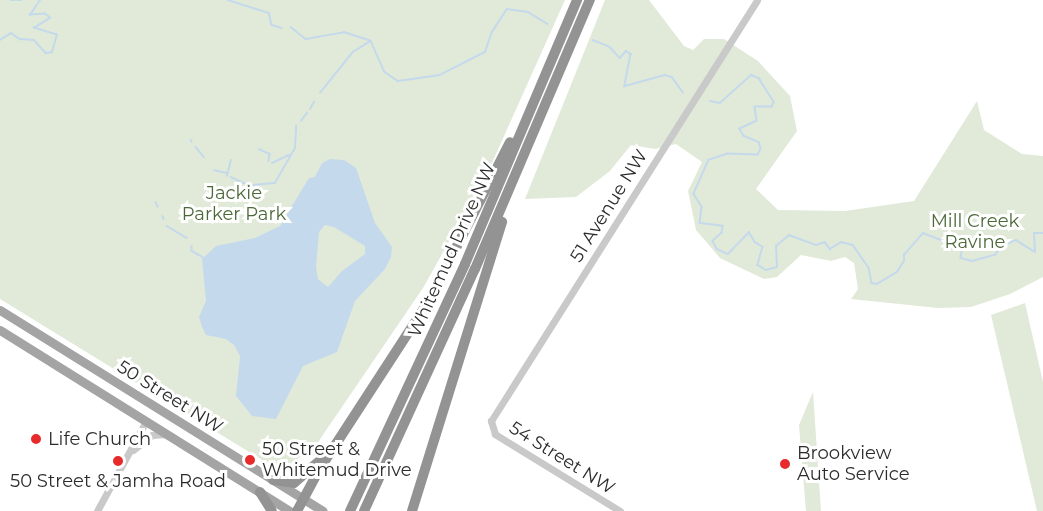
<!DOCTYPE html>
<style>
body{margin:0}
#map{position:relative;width:1043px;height:511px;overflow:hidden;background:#fff;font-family:Montserrat,sans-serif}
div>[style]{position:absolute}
.green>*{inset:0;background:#e1ead9}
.water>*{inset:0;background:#c4d9eb}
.stream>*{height:1.5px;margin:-0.75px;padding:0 0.75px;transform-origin:0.75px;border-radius:0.75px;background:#c4d9eb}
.minor>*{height:7px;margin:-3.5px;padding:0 3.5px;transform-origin:3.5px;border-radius:3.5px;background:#c9c9c9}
.major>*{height:9px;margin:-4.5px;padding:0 4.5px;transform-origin:4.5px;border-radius:4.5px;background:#a4a4a4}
.highway>*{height:10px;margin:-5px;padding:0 5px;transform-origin:5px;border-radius:5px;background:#939393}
.dots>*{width:16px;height:16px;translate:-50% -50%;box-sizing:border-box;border:3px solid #fff;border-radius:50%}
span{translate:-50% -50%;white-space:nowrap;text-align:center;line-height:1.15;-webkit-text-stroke:6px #fff;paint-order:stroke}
.park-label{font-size:18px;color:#4c6839}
.street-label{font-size:18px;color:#2c2c2c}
.poi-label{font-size:18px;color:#2c2c2c}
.left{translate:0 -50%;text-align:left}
</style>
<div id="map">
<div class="green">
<div style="clip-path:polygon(0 0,565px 0,487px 174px,423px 288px,314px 448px,288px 465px,278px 465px,267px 463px,0 299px)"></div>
<div style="clip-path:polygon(605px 0,649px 0,684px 46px,693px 50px,704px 39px,724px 39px,758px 61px,790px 96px,797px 131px,756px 189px,778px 210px,845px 211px,914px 201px,977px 101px,984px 130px,1022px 154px,1043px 156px,1043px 277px,1010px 294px,971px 307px,938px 308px,851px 299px,858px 289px,854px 263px,845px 257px,831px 261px,801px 255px,777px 277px,764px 279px,720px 258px,696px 230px,688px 191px,702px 162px,676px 144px,655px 149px,631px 145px,610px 171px,576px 197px,525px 199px)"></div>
<div style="clip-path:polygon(1025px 303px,1043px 382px,1043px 511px,1037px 511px,991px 315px)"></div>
<div style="clip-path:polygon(813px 392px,821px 511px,806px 511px,799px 425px)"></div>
</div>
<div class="water">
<div style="clip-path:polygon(evenodd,330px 159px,344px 160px,356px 168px,375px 223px,392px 247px,391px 257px,385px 269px,355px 301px,337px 352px,303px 366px,276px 419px,252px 416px,236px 396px,240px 356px,234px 345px,226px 339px,206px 335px,202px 327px,199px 317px,206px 301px,202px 259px,216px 246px,255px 238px,280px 226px,309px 178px,315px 177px,322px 163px,330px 159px,325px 225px,334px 227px,365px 246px,365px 254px,342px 271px,328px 287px,318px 279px,316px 267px,319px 232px,325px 225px)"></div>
</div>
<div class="stream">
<div style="left:11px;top:0;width:10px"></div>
<div style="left:228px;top:0;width:43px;rotate:17.6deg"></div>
<div style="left:269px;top:13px;width:12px;rotate:76deg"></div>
<div style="left:272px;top:25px;width:10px;rotate:17deg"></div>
<div style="left:291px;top:27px;width:19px;rotate:39deg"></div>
<div style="left:306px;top:39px;width:39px;rotate:-10deg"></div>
<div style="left:344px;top:32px;width:28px;rotate:18deg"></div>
<div style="left:371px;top:41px;width:34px;rotate:66deg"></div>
<div style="left:385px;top:72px;width:16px;rotate:35deg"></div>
<div style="left:398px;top:81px;width:42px;rotate:-8.1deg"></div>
<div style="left:440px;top:75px;width:51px;rotate:-27.1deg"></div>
<div style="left:485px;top:52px;width:21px;rotate:-71deg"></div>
<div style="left:492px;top:32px;width:27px;rotate:-57deg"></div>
<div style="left:507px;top:9px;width:21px;rotate:8deg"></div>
<div style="left:528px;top:12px;width:23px;rotate:31deg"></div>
<div style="left:0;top:40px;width:13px;rotate:-32deg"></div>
<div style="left:11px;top:33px;width:11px;rotate:34deg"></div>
<div style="left:20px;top:39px;width:14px;rotate:4deg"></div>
<div style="left:34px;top:40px;width:18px;rotate:47deg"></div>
<div style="left:46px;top:53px;width:6px;rotate:-9deg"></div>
<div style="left:52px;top:52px;width:18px;rotate:-74deg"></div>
<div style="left:57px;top:35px;width:24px;rotate:-163deg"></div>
<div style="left:34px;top:28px;width:19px;rotate:-32deg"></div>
<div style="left:50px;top:18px;width:6px;rotate:-141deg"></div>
<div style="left:45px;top:14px;width:15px;rotate:176deg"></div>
<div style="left:30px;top:15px;width:18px;rotate:-56deg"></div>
<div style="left:593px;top:40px;width:18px;rotate:22deg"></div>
<div style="left:610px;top:47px;width:15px;rotate:48deg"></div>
<div style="left:620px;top:58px;width:9px;rotate:-49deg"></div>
<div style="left:626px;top:51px;width:6px;rotate:31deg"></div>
<div style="left:631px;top:54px;width:33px;rotate:101deg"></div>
<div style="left:625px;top:86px;width:41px;rotate:-15.4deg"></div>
<div style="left:665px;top:75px;width:7px;rotate:16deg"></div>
<div style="left:672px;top:77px;width:19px;rotate:54deg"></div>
<div style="left:320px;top:93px;width:53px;rotate:-51.2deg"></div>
<div style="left:353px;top:52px;width:19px;rotate:-32deg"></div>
<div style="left:710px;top:101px;width:10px;rotate:11deg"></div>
<div style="left:720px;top:103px;width:42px;rotate:-42.1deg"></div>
<div style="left:751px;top:75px;width:9px;rotate:21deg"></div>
<div style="left:759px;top:78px;width:28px;rotate:58deg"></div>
<div style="left:774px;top:102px;width:5px;rotate:112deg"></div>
<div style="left:772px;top:107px;width:17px;rotate:180deg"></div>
<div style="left:755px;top:107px;width:14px;rotate:82deg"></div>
<div style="left:757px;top:121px;width:19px;rotate:155deg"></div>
<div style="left:740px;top:129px;width:8px;rotate:60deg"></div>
<div style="left:744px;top:136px;width:16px;rotate:22deg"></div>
<div style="left:759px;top:142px;width:7px;rotate:74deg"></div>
<div style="left:761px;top:149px;width:7px;rotate:117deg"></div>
<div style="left:758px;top:155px;width:30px;rotate:-178deg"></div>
<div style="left:728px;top:154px;width:20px;rotate:162deg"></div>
<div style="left:709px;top:160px;width:37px;rotate:114deg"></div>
<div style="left:694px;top:194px;width:15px;rotate:58deg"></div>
<div style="left:702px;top:207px;width:16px;rotate:97deg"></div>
<div style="left:700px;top:223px;width:23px;rotate:7deg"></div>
<div style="left:723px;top:226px;width:7px;rotate:98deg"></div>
<div style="left:722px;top:233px;width:12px;rotate:138deg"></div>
<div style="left:713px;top:241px;width:9px;rotate:63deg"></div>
<div style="left:717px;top:249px;width:12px;rotate:24deg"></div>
<div style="left:728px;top:254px;width:30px;rotate:-46deg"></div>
<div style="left:749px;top:232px;width:12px;rotate:59deg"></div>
<div style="left:755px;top:242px;width:9px;rotate:32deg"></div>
<div style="left:763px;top:247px;width:19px;rotate:106deg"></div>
<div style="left:758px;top:265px;width:9px;rotate:32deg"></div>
<div style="left:766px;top:270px;width:11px;rotate:-15deg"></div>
<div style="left:777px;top:267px;width:21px;rotate:-93deg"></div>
<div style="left:776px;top:246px;width:17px;rotate:-40deg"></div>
<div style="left:789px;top:235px;width:29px;rotate:20deg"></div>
<div style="left:816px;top:245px;width:9px;rotate:-18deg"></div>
<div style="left:825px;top:242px;width:9px;rotate:54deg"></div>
<div style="left:830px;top:249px;width:13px;rotate:-32deg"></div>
<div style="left:841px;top:242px;width:12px;rotate:14deg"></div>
<div style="left:853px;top:245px;width:28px;rotate:55deg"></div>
<div style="left:869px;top:268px;width:15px;rotate:79deg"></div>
<div style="left:872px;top:283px;width:5px;rotate:11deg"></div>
<div style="left:877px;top:284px;width:23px;rotate:-31deg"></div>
<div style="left:897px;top:272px;width:13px;rotate:-58deg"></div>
<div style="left:904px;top:261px;width:6px;rotate:-90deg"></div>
<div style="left:904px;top:255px;width:29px;rotate:-49deg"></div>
<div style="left:923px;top:233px;width:33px;rotate:21deg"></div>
<div style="left:954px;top:245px;width:10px;rotate:-17deg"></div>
<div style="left:964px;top:242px;width:16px;rotate:101deg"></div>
<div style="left:961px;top:258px;width:11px;rotate:15deg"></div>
<div style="left:972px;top:261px;width:24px;rotate:-15deg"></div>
<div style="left:995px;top:255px;width:11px;rotate:-52deg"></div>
<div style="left:1002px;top:246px;width:15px;rotate:-23deg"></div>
<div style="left:1016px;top:240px;width:22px;rotate:32deg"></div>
<div style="left:1035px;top:252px;width:19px;rotate:-93deg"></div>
<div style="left:1034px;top:233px;width:9px"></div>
<div style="left:310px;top:109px;width:8px;rotate:-60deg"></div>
<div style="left:301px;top:121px;width:10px;rotate:-53deg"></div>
<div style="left:191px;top:140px;width:2px;rotate:63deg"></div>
<div style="left:196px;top:147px;width:13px;rotate:51deg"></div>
<div style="left:259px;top:149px;width:12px;rotate:24deg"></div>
<div style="left:270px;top:154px;width:7px;rotate:98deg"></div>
<div style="left:272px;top:163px;width:19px;rotate:-25deg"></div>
<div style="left:214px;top:170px;width:13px;rotate:13deg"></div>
<div style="left:227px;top:176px;width:16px;rotate:-76deg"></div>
<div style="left:231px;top:177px;width:17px;rotate:25deg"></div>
<div style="left:252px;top:185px;width:23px;rotate:-5deg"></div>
<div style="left:275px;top:183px;width:40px;rotate:-60.3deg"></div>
<div style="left:295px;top:148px;width:22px;rotate:-87deg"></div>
<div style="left:156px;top:202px;width:5px;rotate:68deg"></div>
<div style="left:163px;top:216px;width:3px;rotate:72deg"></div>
<div style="left:167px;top:226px;width:23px;rotate:31deg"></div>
<div style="left:192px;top:246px;width:5px;rotate:90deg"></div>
<div style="left:192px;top:251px;width:13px;rotate:29deg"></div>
</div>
<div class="minor">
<div style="left:133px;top:450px;width:24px;rotate:-38deg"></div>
<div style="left:152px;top:435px;width:15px;rotate:-4deg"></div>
<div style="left:97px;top:511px;width:102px;rotate:-61.4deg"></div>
<div style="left:620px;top:511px;width:147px;rotate:-148.4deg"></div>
<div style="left:495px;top:434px;width:14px;rotate:-107deg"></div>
<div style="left:491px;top:421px;width:498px;rotate:-57.7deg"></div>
</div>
<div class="major">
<div style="left:0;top:310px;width:380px;rotate:31.9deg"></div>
<div style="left:0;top:330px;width:342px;rotate:32deg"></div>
</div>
<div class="highway">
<div style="left:273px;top:480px;width:21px;rotate:8deg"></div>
<div style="left:294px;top:483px;width:32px;rotate:-41deg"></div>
<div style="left:260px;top:492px;width:22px;rotate:58deg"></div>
<div style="left:297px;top:511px;width:47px;rotate:-61.8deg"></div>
<div style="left:319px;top:470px;width:204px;rotate:-57deg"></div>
<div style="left:430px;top:299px;width:176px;rotate:-63deg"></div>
<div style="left:350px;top:511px;width:272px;rotate:-65deg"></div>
<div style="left:465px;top:264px;width:287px;rotate:-67deg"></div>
<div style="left:364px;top:511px;width:266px;rotate:-65.4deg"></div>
<div style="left:475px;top:269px;width:293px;rotate:-66.9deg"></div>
<div style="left:412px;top:511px;width:303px;rotate:-72.7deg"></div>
</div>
<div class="dots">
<div style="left:36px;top:439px;background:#e72a2b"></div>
<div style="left:250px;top:460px;background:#e72a2b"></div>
<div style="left:118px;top:461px;background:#e72a2b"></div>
<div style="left:785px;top:464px;background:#e72a2b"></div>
</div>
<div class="park-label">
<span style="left:234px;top:204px">Jackie<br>Parker Park</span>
<span style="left:975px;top:232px">Mill Creek<br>Ravine</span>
</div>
<div class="street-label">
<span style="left:609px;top:206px;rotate:-58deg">51 Avenue NW</span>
<span style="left:452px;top:250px;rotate:-66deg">Whitemud Drive NW</span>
<span style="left:170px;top:397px;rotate:32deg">50 Street NW</span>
<span style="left:562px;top:458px;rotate:32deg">54 Street NW</span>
</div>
<div class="poi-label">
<span class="left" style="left:48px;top:439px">Life Church</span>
<span class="left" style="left:262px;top:460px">50 Street &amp;<br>Whitemud Drive</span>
<span class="left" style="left:797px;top:464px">Brookview<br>Auto Service</span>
<span style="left:118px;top:481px">50 Street &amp; Jamha Road</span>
</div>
</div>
